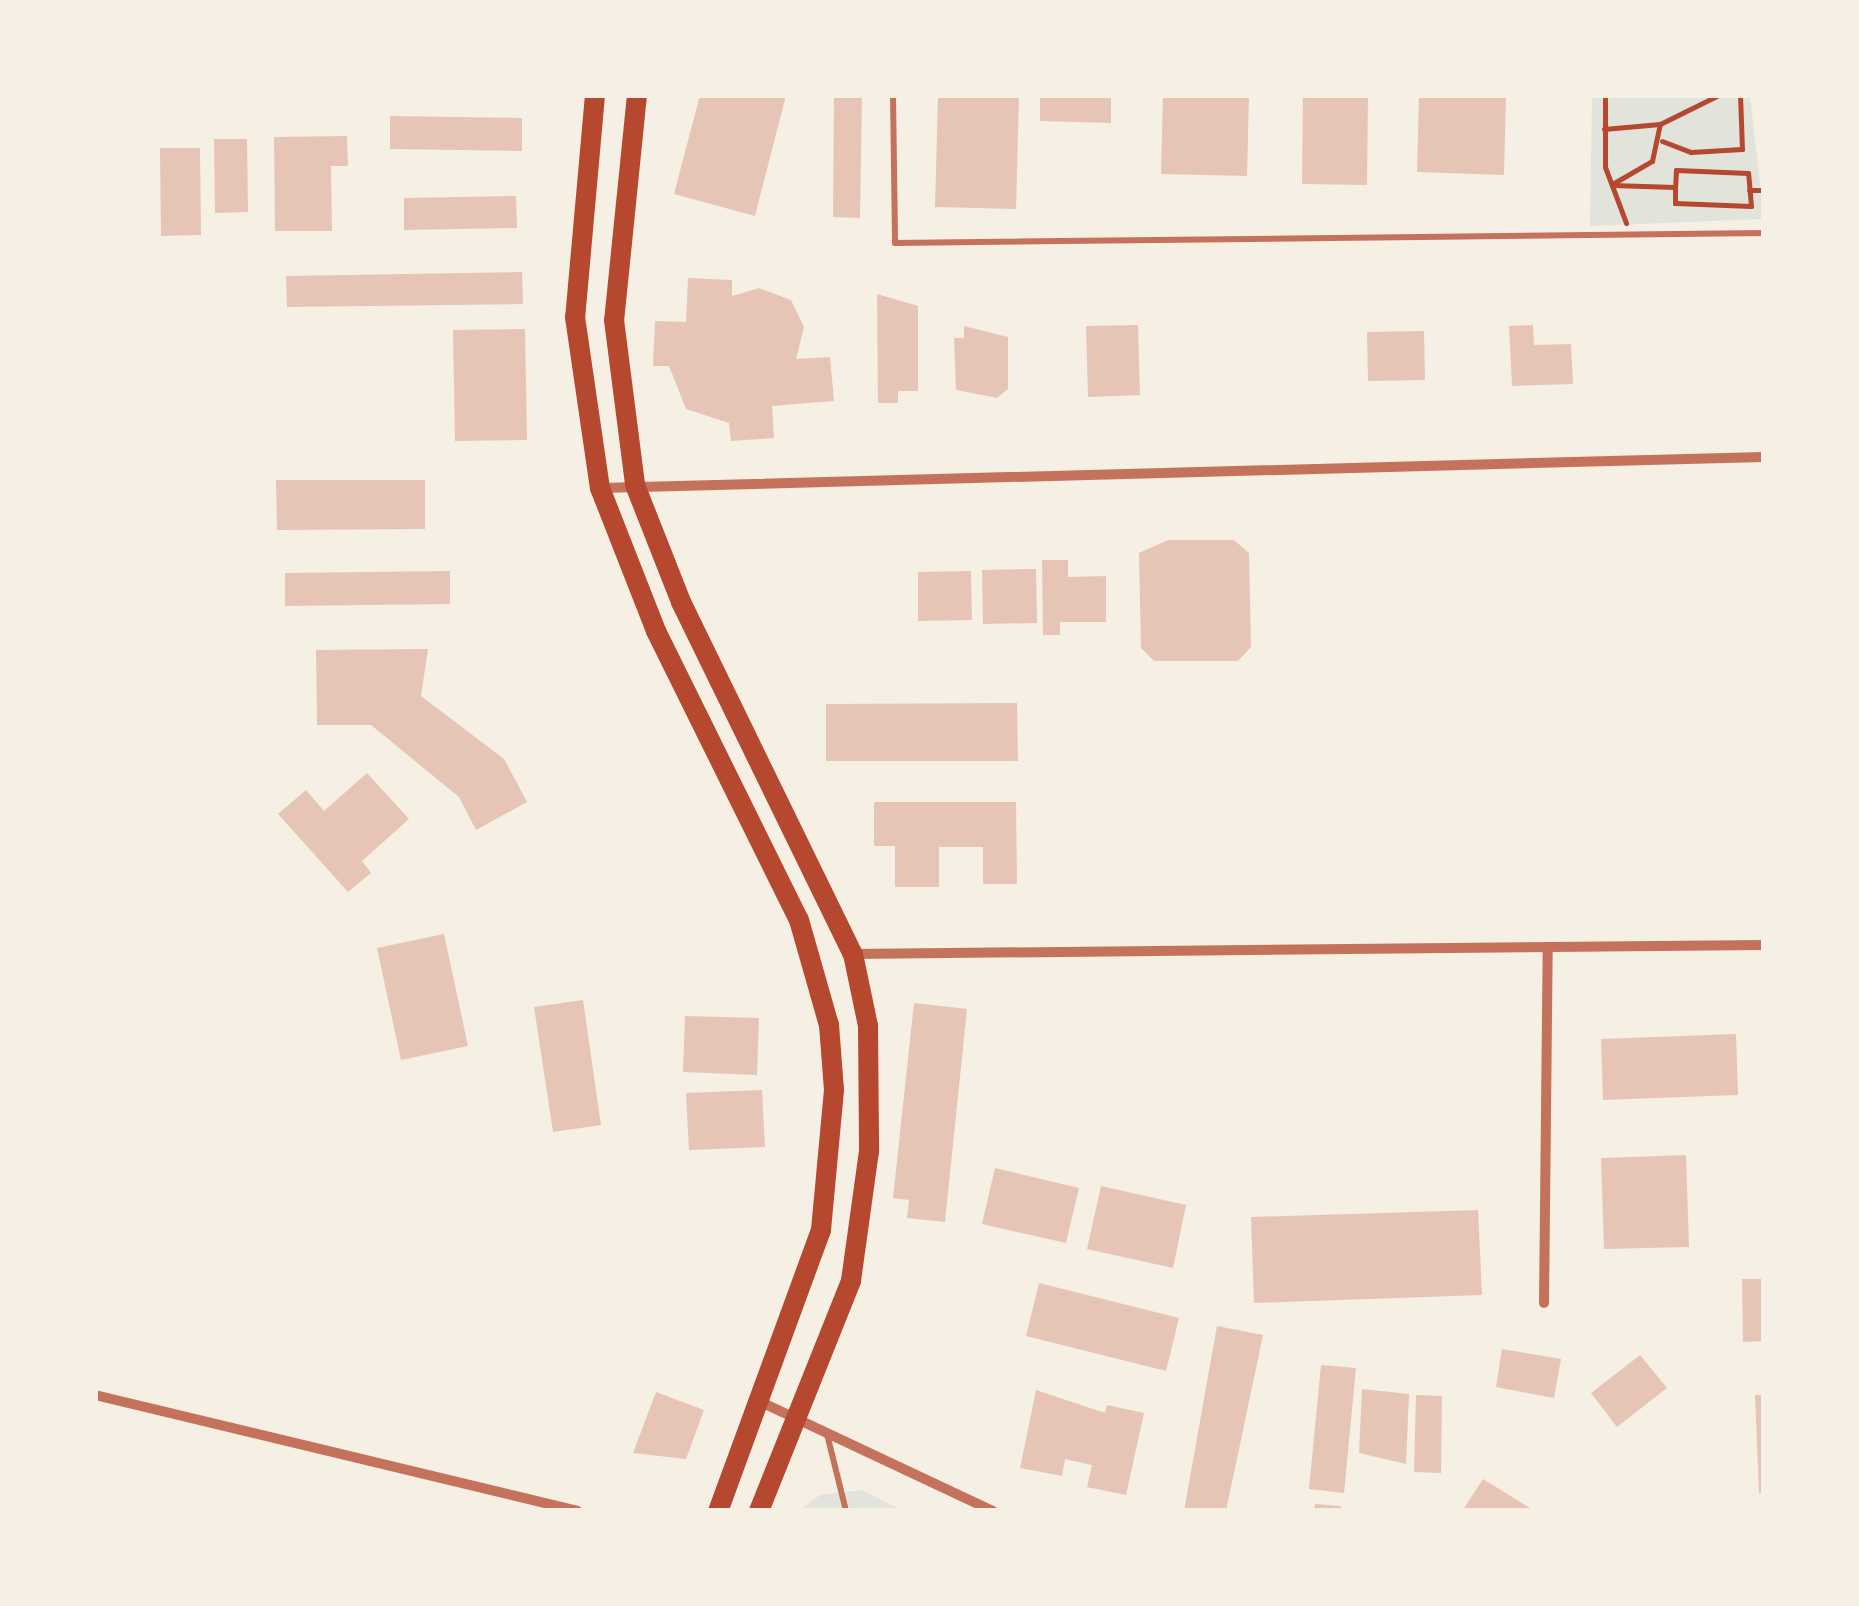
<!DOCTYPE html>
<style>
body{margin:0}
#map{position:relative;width:1859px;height:1606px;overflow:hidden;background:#f6efe4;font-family:Lato,sans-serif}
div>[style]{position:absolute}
.green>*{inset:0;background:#e2e4dc}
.building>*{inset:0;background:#e6c5b7}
.path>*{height:5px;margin:-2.5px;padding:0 2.5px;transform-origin:2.5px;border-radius:2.5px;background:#b5482f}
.service>*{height:6px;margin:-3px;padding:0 3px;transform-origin:3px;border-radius:3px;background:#c5725c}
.minor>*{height:10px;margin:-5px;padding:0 5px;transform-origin:5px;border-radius:5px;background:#c5725c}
.trunk>*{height:20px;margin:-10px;padding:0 10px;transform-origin:10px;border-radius:10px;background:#b5482f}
span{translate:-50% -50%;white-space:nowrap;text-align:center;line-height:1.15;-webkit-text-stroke:9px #f6efe4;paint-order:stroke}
.frame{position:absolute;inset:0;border:98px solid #f6efe4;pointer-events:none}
</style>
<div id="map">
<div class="green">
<div style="clip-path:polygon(1592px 95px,1750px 95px,1764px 219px,1590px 226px)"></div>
<div style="clip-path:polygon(862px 1490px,903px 1511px,798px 1511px,820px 1495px)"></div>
</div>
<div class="building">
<div style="clip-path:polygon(700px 95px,786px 95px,755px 216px,674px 194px)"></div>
<div style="clip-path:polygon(834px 95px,862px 95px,860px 218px,833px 217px)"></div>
<div style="clip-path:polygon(938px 95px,1019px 95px,1016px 209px,935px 207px)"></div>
<div style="clip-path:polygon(1040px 95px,1111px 95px,1111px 123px,1040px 121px)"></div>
<div style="clip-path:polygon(1163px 95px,1249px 95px,1247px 176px,1161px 174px)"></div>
<div style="clip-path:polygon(1303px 95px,1368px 95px,1367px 185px,1302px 184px)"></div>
<div style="clip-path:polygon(1419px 95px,1506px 95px,1504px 175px,1417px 172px)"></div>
<div style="clip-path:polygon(390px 116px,522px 118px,522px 151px,390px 149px)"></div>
<div style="clip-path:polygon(347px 136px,348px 166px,331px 166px,332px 231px,275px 231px,274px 137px)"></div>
<div style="clip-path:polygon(214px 139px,247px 139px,248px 212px,215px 213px)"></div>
<div style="clip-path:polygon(160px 148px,200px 148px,201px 235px,161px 236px)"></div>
<div style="clip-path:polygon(516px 196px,517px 228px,404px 230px,404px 198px)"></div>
<div style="clip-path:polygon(522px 272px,523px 304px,287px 307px,286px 276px)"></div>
<div style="clip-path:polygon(688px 278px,732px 280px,732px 296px,759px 288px,791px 300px,804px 327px,796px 359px,830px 357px,834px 401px,772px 406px,774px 438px,731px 441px,729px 423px,686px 409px,669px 366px,653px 366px,655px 321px,686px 322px)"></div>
<div style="clip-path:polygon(877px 294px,918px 306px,918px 391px,898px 391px,898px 403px,878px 403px)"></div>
<div style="clip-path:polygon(1138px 325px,1140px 395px,1088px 397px,1086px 326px)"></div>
<div style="clip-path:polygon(1533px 325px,1534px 345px,1571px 344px,1573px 384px,1512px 386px,1509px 326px)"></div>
<div style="clip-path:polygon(964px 326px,1008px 337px,1008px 389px,997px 398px,956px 390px,954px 338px,964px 338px)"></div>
<div style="clip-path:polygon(525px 329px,527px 440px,455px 441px,453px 330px)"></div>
<div style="clip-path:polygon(1424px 331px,1425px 380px,1368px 381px,1367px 332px)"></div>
<div style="clip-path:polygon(276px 480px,425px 480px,425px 529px,277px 530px)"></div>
<div style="clip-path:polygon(1168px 540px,1234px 540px,1249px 553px,1251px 647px,1238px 661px,1154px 661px,1141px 648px,1139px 553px)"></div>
<div style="clip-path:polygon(1042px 560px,1068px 560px,1068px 577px,1106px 576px,1106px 622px,1060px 622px,1060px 635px,1043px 635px)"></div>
<div style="clip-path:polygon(1036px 569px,1037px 623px,983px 624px,982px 570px)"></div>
<div style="clip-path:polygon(450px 571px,450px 604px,285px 606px,285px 573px)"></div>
<div style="clip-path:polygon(971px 571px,972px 620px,918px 621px,918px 572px)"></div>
<div style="clip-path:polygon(428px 649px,421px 696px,504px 759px,527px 802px,476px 830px,459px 797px,371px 725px,317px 725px,316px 650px)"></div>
<div style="clip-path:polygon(1017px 703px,1018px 761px,826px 761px,826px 704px)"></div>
<div style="clip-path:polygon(367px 773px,409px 819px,362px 861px,371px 873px,348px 892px,278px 814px,306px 790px,324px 811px)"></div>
<div style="clip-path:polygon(874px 802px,1016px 802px,1017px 884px,983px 884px,983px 847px,939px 847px,939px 887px,895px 887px,895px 846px,874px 846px)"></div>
<div style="clip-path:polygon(444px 934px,468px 1046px,401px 1060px,377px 948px)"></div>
<div style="clip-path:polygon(583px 1000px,601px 1125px,553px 1132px,534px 1007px)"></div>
<div style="clip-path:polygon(914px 1003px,967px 1009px,945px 1222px,907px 1218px,909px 1200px,893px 1198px)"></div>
<div style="clip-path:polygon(685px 1016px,759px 1018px,757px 1075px,683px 1072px)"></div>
<div style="clip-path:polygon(1736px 1034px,1738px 1095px,1603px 1100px,1601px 1039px)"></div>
<div style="clip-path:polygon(762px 1090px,765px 1147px,689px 1150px,686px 1093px)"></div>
<div style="clip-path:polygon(1686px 1155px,1689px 1247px,1604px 1249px,1601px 1158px)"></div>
<div style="clip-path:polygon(995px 1168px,1079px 1188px,1066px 1243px,982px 1224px)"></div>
<div style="clip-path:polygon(1101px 1186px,1186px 1205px,1173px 1268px,1087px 1249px)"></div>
<div style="clip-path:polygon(1478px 1210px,1482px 1295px,1254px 1303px,1251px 1217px)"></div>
<div style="clip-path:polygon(1742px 1279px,1764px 1279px,1764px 1341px,1743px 1342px)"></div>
<div style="clip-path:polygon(1039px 1283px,1179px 1318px,1166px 1371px,1026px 1336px)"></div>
<div style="clip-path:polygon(1217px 1326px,1263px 1335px,1226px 1511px,1184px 1511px)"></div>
<div style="clip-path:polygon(1502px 1349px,1561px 1359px,1554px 1398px,1496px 1387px)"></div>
<div style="clip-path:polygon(1640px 1355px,1667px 1388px,1617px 1427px,1591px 1393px)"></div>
<div style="clip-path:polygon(1321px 1365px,1356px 1368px,1344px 1493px,1309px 1489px)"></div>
<div style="clip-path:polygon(1362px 1389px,1409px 1394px,1406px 1464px,1359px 1453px)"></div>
<div style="clip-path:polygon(1036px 1390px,1105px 1413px,1107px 1405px,1144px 1413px,1126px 1495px,1087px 1487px,1092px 1465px,1065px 1459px,1062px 1476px,1020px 1468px)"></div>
<div style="clip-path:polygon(656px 1392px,704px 1410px,686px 1459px,633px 1453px)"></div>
<div style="clip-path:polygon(1416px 1395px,1442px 1396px,1441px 1473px,1414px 1472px)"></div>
<div style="clip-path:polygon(1755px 1395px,1764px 1395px,1764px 1493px,1759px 1493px)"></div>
<div style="clip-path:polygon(1483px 1479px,1535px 1511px,1462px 1511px)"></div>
<div style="clip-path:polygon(1315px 1504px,1341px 1506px,1340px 1511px,1314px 1511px)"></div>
</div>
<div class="path">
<div style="left:1605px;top:95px;width:72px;rotate:90deg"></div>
<div style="left:1605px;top:167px;width:60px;rotate:69.4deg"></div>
<div style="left:1604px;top:129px;width:56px;rotate:-5.1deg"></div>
<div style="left:1660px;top:124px;width:66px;rotate:-26.2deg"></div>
<div style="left:1662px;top:141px;width:31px;rotate:21deg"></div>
<div style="left:1691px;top:152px;width:51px;rotate:-3.4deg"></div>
<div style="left:1742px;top:149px;width:54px;rotate:-92.1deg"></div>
<div style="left:1614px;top:183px;width:44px;rotate:-30.1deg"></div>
<div style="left:1652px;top:161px;width:38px;rotate:-78deg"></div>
<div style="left:1612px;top:185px;width:63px;rotate:1.8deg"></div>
<div style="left:1675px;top:187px;width:16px;rotate:90deg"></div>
<div style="left:1675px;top:203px;width:76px;rotate:2.3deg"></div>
<div style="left:1751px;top:206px;width:33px;rotate:-95deg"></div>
<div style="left:1748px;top:173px;width:72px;rotate:-177.6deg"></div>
<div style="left:1676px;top:170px;width:17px;rotate:93deg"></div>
<div style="left:1749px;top:190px;width:15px"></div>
</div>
<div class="service">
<div style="left:893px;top:95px;width:148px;rotate:89.2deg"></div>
<div style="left:895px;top:243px;width:869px;rotate:-0.66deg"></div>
<div style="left:827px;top:1434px;width:79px;rotate:76.1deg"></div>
</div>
<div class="minor">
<div style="left:601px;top:488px;width:1163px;rotate:-1.53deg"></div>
<div style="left:853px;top:954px;width:911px;rotate:-0.57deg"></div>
<div style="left:1544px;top:1303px;width:356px;rotate:-89.4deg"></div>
<div style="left:95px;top:1395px;width:496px;rotate:13.5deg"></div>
<div style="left:759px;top:1401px;width:259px;rotate:25.2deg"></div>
</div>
<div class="trunk">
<div style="left:595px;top:95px;width:223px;rotate:95.1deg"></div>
<div style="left:575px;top:317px;width:173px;rotate:81.7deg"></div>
<div style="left:600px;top:488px;width:154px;rotate:68.6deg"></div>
<div style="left:656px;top:631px;width:322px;rotate:63.7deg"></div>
<div style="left:799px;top:920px;width:109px;rotate:74.1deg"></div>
<div style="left:829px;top:1025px;width:65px;rotate:85.6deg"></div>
<div style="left:834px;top:1090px;width:141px;rotate:95.3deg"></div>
<div style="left:821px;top:1230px;width:299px;rotate:110.1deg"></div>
<div style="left:637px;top:95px;width:226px;rotate:95.8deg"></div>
<div style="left:614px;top:320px;width:166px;rotate:82.7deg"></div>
<div style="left:635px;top:485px;width:126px;rotate:68.5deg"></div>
<div style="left:681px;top:602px;width:392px;rotate:64deg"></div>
<div style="left:853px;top:954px;width:74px;rotate:78.2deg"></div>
<div style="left:868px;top:1026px;width:125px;rotate:89.5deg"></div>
<div style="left:869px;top:1151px;width:131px;rotate:97.9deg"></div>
<div style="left:851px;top:1281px;width:248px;rotate:111.8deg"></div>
</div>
<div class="frame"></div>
</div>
